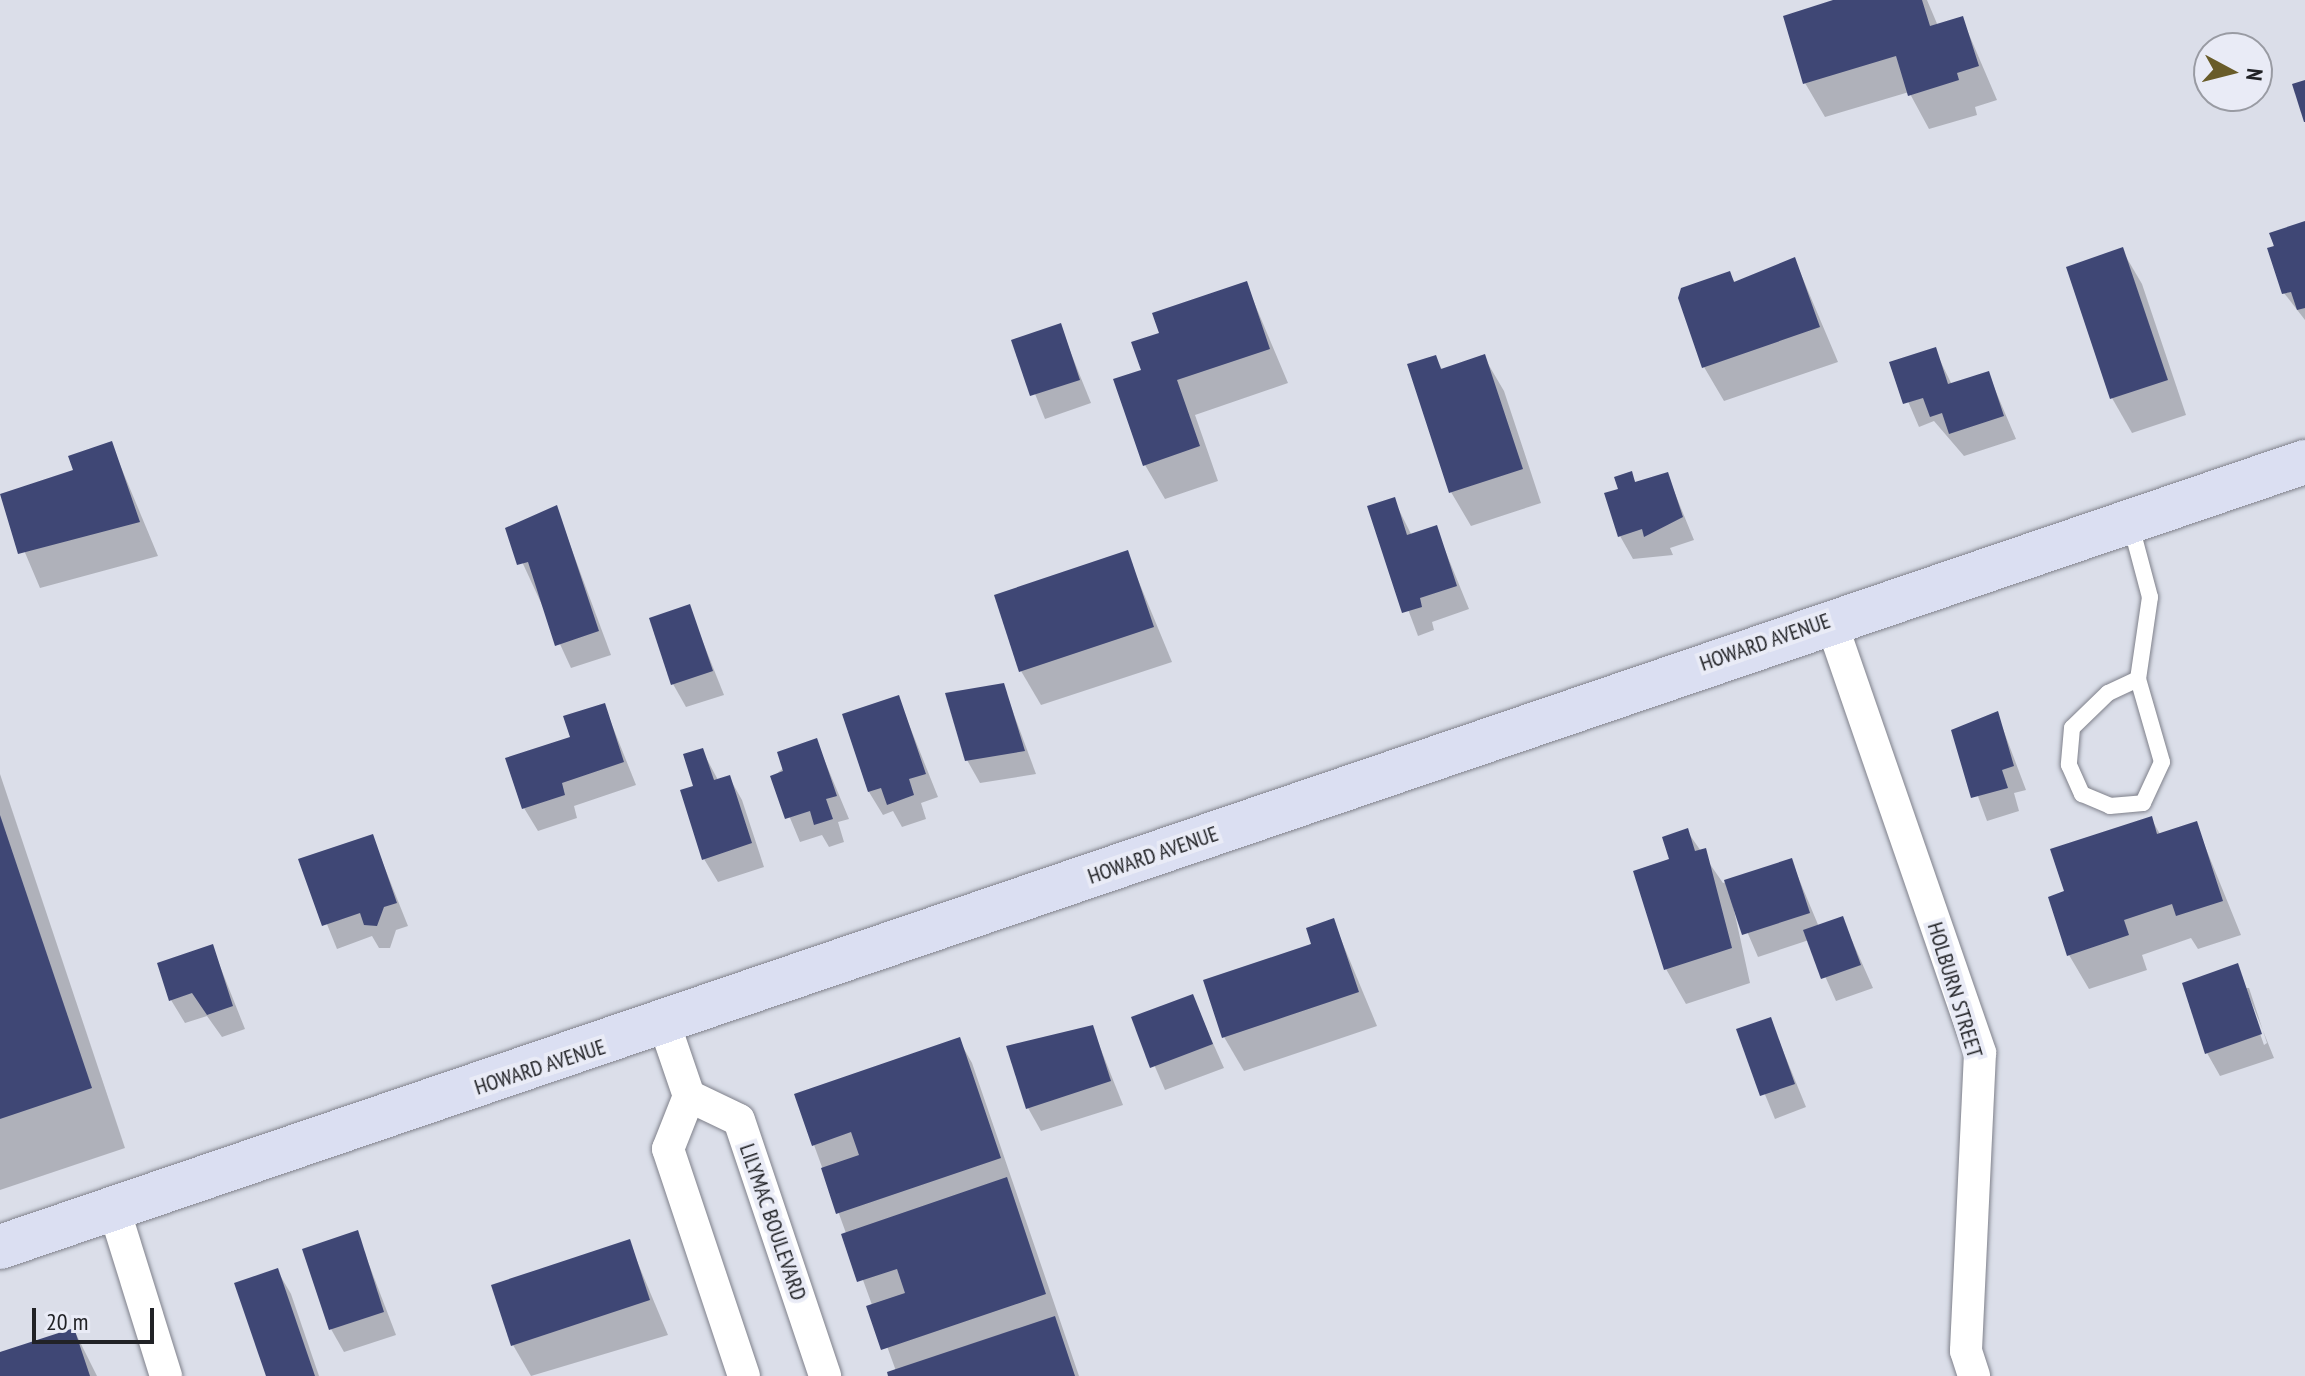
<!DOCTYPE html>
<style>
body{margin:0}
#map{position:relative;width:2305px;height:1376px;overflow:hidden;background:#dbdee9;font-family:"PT Sans Narrow",sans-serif}
div>[style]{position:absolute}
.shadow>*{inset:0;background:#0003}
.building>*{inset:0;background:#3f4775}
.roads{filter:drop-shadow(0 0 2px #7f818b) drop-shadow(0 0 2px #7f818b)}
.lane>*{height:16px;margin:-8px;padding:0 8px;transform-origin:8px;border-radius:8px;background:#fff}
.street>*{height:32px;margin:-16px;padding:0 16px;transform-origin:16px;border-radius:16px;background:#fff}
.secondary>*{height:44px;margin:-22px;padding:0 22px;transform-origin:22px;border-radius:22px;background:#dbdff2}
span{translate:-50% -50%;white-space:nowrap;text-align:center;line-height:1.15;-webkit-text-stroke:8px #e9ebf6;paint-order:stroke}
.street-label{font-size:22px;color:#212226}
.north{position:absolute;left:2193px;top:32px;width:80px;height:80px;box-sizing:border-box;background:#e9ebf6;border:2px solid #999ba3;border-radius:50%;rotate:97deg;font-size:22px;font-weight:700;line-height:32px;text-align:center;color:#212226}
.north::after{content:'';display:block;margin:auto;width:28px;height:36px;background:#695c29;clip-path:polygon(50% 0,100% 100%,50% 72%,0 100%)}
.scale{position:absolute;left:32px;top:1308px;width:122px;height:36px;box-sizing:border-box;border:4px solid #212226;border-top:0;padding-left:10px;font-size:24px;line-height:28px;white-space:nowrap;color:#212226;-webkit-text-stroke:6px #e9ebf6;paint-order:stroke}
</style>
<div id="map">
<div class="shadow">
<div style="clip-path:polygon(1835px 0,1927px 0,1938px 26px,1962px 18px,1997px 100px,1975px 107px,1977px 115px,1929px 129px,1909px 92px,1825px 117px,1805px 83px)"></div>
<div style="clip-path:polygon(2305px 223px,2305px 320px,2284px 293px,2271px 234px)"></div>
<div style="clip-path:polygon(2122px 250px,2142px 284px,2186px 415px,2132px 433px,2112px 398px,2068px 268px)"></div>
<div style="clip-path:polygon(1795px 260px,1838px 362px,1724px 401px,1704px 367px,1729px 273px,1736px 284px)"></div>
<div style="clip-path:polygon(1246px 283px,1288px 383px,1195px 415px,1218px 481px,1165px 499px,1145px 465px,1143px 371px,1161px 334px)"></div>
<div style="clip-path:polygon(1060px 326px,1091px 403px,1045px 419px,1014px 341px)"></div>
<div style="clip-path:polygon(1935px 350px,1952px 385px,1988px 373px,2016px 439px,1964px 456px,1934px 421px,1919px 427px,1892px 364px)"></div>
<div style="clip-path:polygon(1435px 357px,1443px 371px,1484px 357px,1504px 391px,1541px 503px,1471px 526px,1451px 492px)"></div>
<div style="clip-path:polygon(111px 443px,158px 556px,40px 588px,1px 496px,76px 471px)"></div>
<div style="clip-path:polygon(1631px 474px,1636px 483px,1667px 474px,1694px 540px,1670px 548px,1673px 555px,1633px 559px,1620px 536px,1620px 490px)"></div>
<div style="clip-path:polygon(1394px 500px,1412px 536px,1436px 528px,1469px 609px,1432px 622px,1434px 630px,1418px 636px,1370px 508px)"></div>
<div style="clip-path:polygon(556px 507px,611px 655px,571px 668px,507px 529px)"></div>
<div style="clip-path:polygon(1127px 553px,1172px 662px,1041px 705px,1021px 671px)"></div>
<div style="clip-path:polygon(689px 607px,724px 695px,686px 707px,673px 684px)"></div>
<div style="clip-path:polygon(1003px 685px,1036px 774px,980px 783px,967px 760px)"></div>
<div style="clip-path:polygon(898px 697px,938px 797px,921px 803px,926px 819px,902px 827px,893px 811px,883px 815px,869px 792px,844px 715px)"></div>
<div style="clip-path:polygon(604px 705px,636px 785px,574px 806px,577px 818px,538px 831px,524px 808px)"></div>
<div style="clip-path:polygon(1997px 713px,2026px 790px,2014px 793px,2019px 811px,1987px 821px,1954px 731px)"></div>
<div style="clip-path:polygon(816px 740px,849px 819px,838px 822px,844px 842px,829px 847px,822px 835px,800px 842px,773px 777px)"></div>
<div style="clip-path:polygon(702px 750px,718px 780px,729px 777px,742px 800px,764px 867px,718px 882px,704px 859px,696px 787px)"></div>
<div style="clip-path:polygon(0 774px,125px 1148px,0 1190px)"></div>
<div style="clip-path:polygon(2151px 818px,2161px 836px,2196px 824px,2241px 935px,2198px 949px,2191px 938px,2142px 955px,2147px 970px,2089px 989px,2069px 955px)"></div>
<div style="clip-path:polygon(1687px 831px,1723px 883px,1791px 860px,1819px 927px,1842px 918px,1873px 988px,1836px 1001px,1809px 940px,1758px 957px,1730px 892px,1750px 983px,1686px 1004px,1666px 969px,1636px 873px,1672px 861px)"></div>
<div style="clip-path:polygon(372px 836px,408px 926px,396px 930px,390px 948px,379px 948px,372px 936px,337px 949px,301px 860px)"></div>
<div style="clip-path:polygon(1333px 920px,1377px 1026px,1244px 1071px,1224px 1037px)"></div>
<div style="clip-path:polygon(212px 946px,245px 1029px,222px 1037px,207px 1016px,185px 1023px,171px 1000px)"></div>
<div style="clip-path:polygon(evenodd,2237px 966px,2274px 1058px,2220px 1076px,2207px 1053px,2237px 966px,2244px 988px,2249px 988px,2267px 1043px,2264px 1045px,2244px 988px)"></div>
<div style="clip-path:polygon(1192px 996px,1224px 1068px,1165px 1090px,1134px 1018px)"></div>
<div style="clip-path:polygon(1770px 1019px,1806px 1107px,1775px 1119px,1739px 1031px)"></div>
<div style="clip-path:polygon(1092px 1027px,1123px 1105px,1041px 1131px,1028px 1108px)"></div>
<div style="clip-path:polygon(959px 1040px,972px 1063px,1079px 1376px,890px 1376px,896px 1371px,814px 1145px)"></div>
<div style="clip-path:polygon(357px 1233px,396px 1335px,344px 1352px,331px 1329px)"></div>
<div style="clip-path:polygon(629px 1242px,668px 1335px,531px 1376px,513px 1345px)"></div>
<div style="clip-path:polygon(277px 1270px,291px 1294px,319px 1376px,268px 1376px)"></div>
<div style="clip-path:polygon(74px 1330px,97px 1376px,0 1376px,0 1355px)"></div>
</div>
<div class="building">
<div style="clip-path:polygon(1833px 0,1922px 0,1930px 26px,1963px 16px,1979px 66px,1957px 73px,1959px 80px,1908px 96px,1896px 56px,1803px 84px,1783px 16px)"></div>
<div style="clip-path:polygon(2305px 80px,2305px 122px,2304px 122px,2292px 84px)"></div>
<div style="clip-path:polygon(2305px 221px,2305px 308px,2297px 310px,2291px 292px,2282px 294px,2267px 248px,2274px 246px,2269px 233px)"></div>
<div style="clip-path:polygon(2123px 247px,2168px 380px,2110px 399px,2066px 267px)"></div>
<div style="clip-path:polygon(1795px 257px,1820px 327px,1702px 368px,1678px 298px,1681px 288px,1730px 271px,1734px 282px)"></div>
<div style="clip-path:polygon(1247px 281px,1270px 349px,1177px 380px,1200px 446px,1143px 466px,1113px 379px,1141px 370px,1131px 342px,1159px 333px,1152px 313px)"></div>
<div style="clip-path:polygon(1061px 323px,1080px 380px,1030px 396px,1011px 340px)"></div>
<div style="clip-path:polygon(1936px 347px,1948px 384px,1989px 371px,2004px 416px,1949px 434px,1942px 413px,1930px 417px,1923px 398px,1903px 404px,1889px 362px)"></div>
<div style="clip-path:polygon(1485px 354px,1523px 469px,1449px 493px,1407px 364px,1436px 355px,1441px 369px)"></div>
<div style="clip-path:polygon(112px 441px,140px 522px,18px 554px,0 494px,73px 470px,68px 456px)"></div>
<div style="clip-path:polygon(1632px 471px,1635px 482px,1668px 472px,1683px 517px,1644px 537px,1642px 529px,1618px 537px,1604px 493px,1618px 489px,1614px 477px)"></div>
<div style="clip-path:polygon(1395px 497px,1407px 535px,1437px 525px,1457px 586px,1420px 598px,1422px 607px,1402px 613px,1367px 506px)"></div>
<div style="clip-path:polygon(557px 505px,599px 631px,555px 646px,528px 562px,517px 565px,505px 528px)"></div>
<div style="clip-path:polygon(1128px 550px,1154px 627px,1019px 672px,994px 595px)"></div>
<div style="clip-path:polygon(690px 604px,713px 671px,671px 685px,649px 618px)"></div>
<div style="clip-path:polygon(1004px 683px,1025px 751px,965px 761px,945px 693px)"></div>
<div style="clip-path:polygon(899px 695px,926px 774px,909px 779px,914px 795px,887px 805px,881px 788px,868px 792px,842px 714px)"></div>
<div style="clip-path:polygon(605px 703px,624px 762px,562px 783px,565px 795px,522px 809px,505px 758px,570px 737px,563px 716px)"></div>
<div style="clip-path:polygon(1998px 711px,2014px 766px,2002px 770px,2008px 788px,1971px 798px,1951px 730px)"></div>
<div style="clip-path:polygon(817px 738px,837px 796px,826px 799px,833px 819px,814px 825px,810px 811px,785px 819px,770px 776px,783px 771px,777px 752px)"></div>
<div style="clip-path:polygon(703px 748px,714px 780px,730px 775px,752px 843px,702px 860px,680px 790px,693px 786px,683px 754px)"></div>
<div style="clip-path:polygon(0 815px,92px 1088px,0 1119px)"></div>
<div style="clip-path:polygon(2152px 816px,2157px 834px,2197px 821px,2223px 901px,2176px 916px,2172px 904px,2124px 920px,2129px 935px,2067px 956px,2048px 897px,2064px 891px,2050px 849px)"></div>
<div style="clip-path:polygon(1688px 828px,1695px 851px,1706px 848px,1732px 948px,1664px 970px,1633px 871px,1669px 859px,1662px 837px)"></div>
<div style="clip-path:polygon(373px 834px,397px 903px,384px 907px,377px 926px,364px 925px,360px 913px,322px 926px,298px 859px)"></div>
<div style="clip-path:polygon(1792px 858px,1810px 913px,1742px 935px,1724px 880px)"></div>
<div style="clip-path:polygon(1843px 916px,1861px 965px,1821px 979px,1803px 930px)"></div>
<div style="clip-path:polygon(1334px 918px,1359px 992px,1222px 1038px,1203px 980px,1311px 944px,1306px 928px)"></div>
<div style="clip-path:polygon(213px 944px,233px 1006px,207px 1015px,192px 993px,169px 1001px,157px 963px)"></div>
<div style="clip-path:polygon(2238px 963px,2262px 1034px,2205px 1054px,2182px 983px)"></div>
<div style="clip-path:polygon(1193px 994px,1213px 1044px,1150px 1068px,1131px 1017px)"></div>
<div style="clip-path:polygon(1771px 1017px,1795px 1084px,1760px 1096px,1736px 1029px)"></div>
<div style="clip-path:polygon(1093px 1025px,1111px 1081px,1026px 1109px,1006px 1046px)"></div>
<div style="clip-path:polygon(960px 1037px,1001px 1158px,836px 1214px,821px 1168px,859px 1155px,851px 1132px,812px 1146px,794px 1094px)"></div>
<div style="clip-path:polygon(1007px 1177px,1046px 1294px,881px 1350px,866px 1306px,905px 1293px,897px 1269px,857px 1282px,841px 1234px)"></div>
<div style="clip-path:polygon(358px 1230px,384px 1312px,329px 1330px,302px 1249px)"></div>
<div style="clip-path:polygon(630px 1239px,650px 1300px,511px 1346px,491px 1285px)"></div>
<div style="clip-path:polygon(278px 1268px,315px 1376px,266px 1376px,234px 1283px)"></div>
<div style="clip-path:polygon(1055px 1316px,1075px 1376px,888px 1376px,887px 1372px)"></div>
<div style="clip-path:polygon(74px 1328px,90px 1376px,0 1376px,0 1352px)"></div>
</div>
<div class="roads">
<div class="lane">
<div style="left:2130px;top:522px;width:78px;rotate:75.1deg"></div>
<div style="left:2150px;top:597px;width:83px;rotate:98.3deg"></div>
<div style="left:2138px;top:679px;width:33px;rotate:155deg"></div>
<div style="left:2108px;top:693px;width:50px;rotate:135.8deg"></div>
<div style="left:2072px;top:728px;width:37px;rotate:95deg"></div>
<div style="left:2069px;top:765px;width:32px;rotate:66deg"></div>
<div style="left:2082px;top:794px;width:30px;rotate:23deg"></div>
<div style="left:2110px;top:806px;width:33px;rotate:-5deg"></div>
<div style="left:2143px;top:803px;width:45px;rotate:-65.1deg"></div>
<div style="left:2162px;top:762px;width:86px;rotate:-106.1deg"></div>
</div>
<div class="street">
<div style="left:1830px;top:619px;width:459px;rotate:70.9deg"></div>
<div style="left:1980px;top:1053px;width:298px;rotate:92.7deg"></div>
<div style="left:1966px;top:1351px;width:26px;rotate:72deg"></div>
<div style="left:665px;top:1026px;width:74px;rotate:71.1deg"></div>
<div style="left:689px;top:1096px;width:57px;rotate:111.6deg"></div>
<div style="left:668px;top:1149px;width:239px;rotate:71.5deg"></div>
<div style="left:689px;top:1096px;width:55px;rotate:25.6deg"></div>
<div style="left:739px;top:1120px;width:270px;rotate:71.4deg"></div>
<div style="left:114px;top:1209px;width:175px;rotate:72.7deg"></div>
</div>
<div class="secondary">
<div style="left:0;top:1247px;width:2435px;rotate:-18.81deg"></div>
</div>
</div>
<div class="street-label">
<span style="left:1765px;top:642px;rotate:-19deg">HOWARD AVENUE</span>
<span style="left:1153px;top:855px;rotate:-19deg">HOWARD AVENUE</span>
<span style="left:1955px;top:990px;rotate:73deg">HOLBURN STREET</span>
<span style="left:540px;top:1067px;rotate:-18deg">HOWARD AVENUE</span>
<span style="left:773px;top:1222px;rotate:71deg">LILYMAC BOULEVARD</span>
</div>
<div class="north">N</div>
<div class="scale">20 m</div>
</div>
